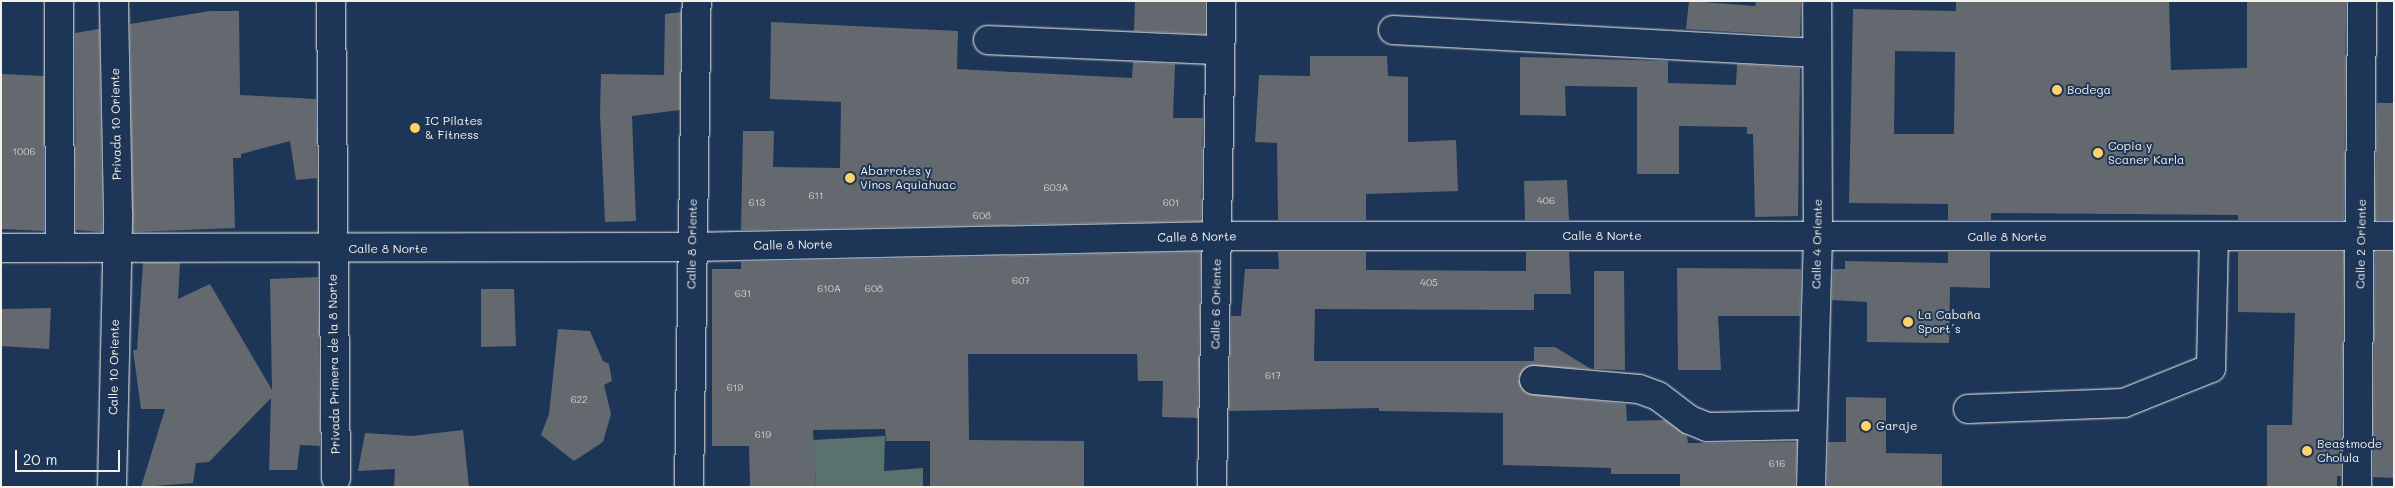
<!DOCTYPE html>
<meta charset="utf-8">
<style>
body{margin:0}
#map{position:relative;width:2395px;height:488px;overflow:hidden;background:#1d3557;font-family:Mali,sans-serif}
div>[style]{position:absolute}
.green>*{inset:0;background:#5a726e}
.building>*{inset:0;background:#64696f}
.roads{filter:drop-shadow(0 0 1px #f4f1e8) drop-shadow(0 0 1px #f4f1e8)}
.minor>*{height:28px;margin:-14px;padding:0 14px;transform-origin:14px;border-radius:14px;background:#1d3557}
.dots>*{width:14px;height:14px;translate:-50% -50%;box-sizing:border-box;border:2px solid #1d3557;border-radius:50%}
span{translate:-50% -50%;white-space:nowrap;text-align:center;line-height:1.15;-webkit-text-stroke:4px #1d3557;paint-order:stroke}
.number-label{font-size:10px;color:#d0cfca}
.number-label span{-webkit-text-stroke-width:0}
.poi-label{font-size:12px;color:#f4f1e8}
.left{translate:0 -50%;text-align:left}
.street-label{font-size:12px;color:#f4f1e8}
.frame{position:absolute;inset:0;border:2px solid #f4f1e8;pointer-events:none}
.scale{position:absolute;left:15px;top:450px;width:105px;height:22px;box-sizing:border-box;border:2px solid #f4f1e8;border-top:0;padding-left:6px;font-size:15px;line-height:18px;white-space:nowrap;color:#f4f1e8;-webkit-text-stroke:4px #1d3557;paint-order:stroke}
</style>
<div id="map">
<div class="green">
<div style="clip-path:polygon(885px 436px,884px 471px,923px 468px,923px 487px,816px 487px,813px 440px)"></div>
</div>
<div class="building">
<div style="clip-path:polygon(1135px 1px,1205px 1px,1205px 34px,1134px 31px)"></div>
<div style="clip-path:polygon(1689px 1px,1755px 6px,1756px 2px,1764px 1px,1801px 1px,1800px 36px,1686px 29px)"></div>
<div style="clip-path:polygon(evenodd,1989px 1px,2169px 1px,2171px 70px,2247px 68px,2247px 1px,2346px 1px,2344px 220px,2238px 220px,2238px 215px,1991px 213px,1991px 220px,1948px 220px,1948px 204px,1849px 203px,1853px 9px,1956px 11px,1956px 2px,1989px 1px,1895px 51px,1955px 52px,1954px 134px,1894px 134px,1895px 51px)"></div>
<div style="clip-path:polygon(210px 11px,239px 11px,240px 95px,316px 99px,317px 178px,296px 180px,290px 141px,241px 154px,241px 158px,233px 158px,235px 228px,133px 232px,130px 24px)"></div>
<div style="clip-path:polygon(681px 12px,680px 110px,632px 116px,636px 221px,605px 222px,600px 114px,601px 74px,664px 75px,665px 14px)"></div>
<div style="clip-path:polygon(771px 22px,958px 31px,957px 69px,1132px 78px,1133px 62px,1175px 64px,1173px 118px,1203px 118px,1201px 221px,741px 230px,743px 131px,774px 131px,773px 167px,840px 168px,841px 102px,770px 99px)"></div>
<div style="clip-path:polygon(99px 29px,102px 214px,102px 232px,76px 230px,75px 33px)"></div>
<div style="clip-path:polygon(1310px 56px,1387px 56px,1388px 76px,1408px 77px,1408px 142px,1456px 140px,1458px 191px,1366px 194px,1366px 220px,1278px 220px,1277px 143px,1255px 142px,1259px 75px,1310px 76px)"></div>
<div style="clip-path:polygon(1520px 57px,1668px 61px,1668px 83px,1736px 85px,1737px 64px,1800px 68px,1798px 216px,1755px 217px,1753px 134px,1747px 134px,1747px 127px,1679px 126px,1679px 174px,1637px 174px,1637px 87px,1565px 86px,1566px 116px,1520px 115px)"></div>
<div style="clip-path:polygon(1px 74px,44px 76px,44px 231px,1px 229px)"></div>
<div style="clip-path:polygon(2377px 103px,2394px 103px,2394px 220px,2375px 220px)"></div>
<div style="clip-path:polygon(1567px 180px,1569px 220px,1525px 220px,1524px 181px)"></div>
<div style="clip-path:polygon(1201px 252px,1198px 418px,1162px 417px,1163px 381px,1138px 381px,1137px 354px,968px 354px,969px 440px,1084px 441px,1084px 487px,930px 487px,930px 441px,886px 441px,885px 429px,813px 430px,816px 487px,750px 487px,749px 446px,712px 446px,712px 269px,741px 269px,741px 262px)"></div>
<div style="clip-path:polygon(1278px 252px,1366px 252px,1366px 270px,1526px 271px,1526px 252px,1569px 252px,1571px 294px,1534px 294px,1534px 310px,1315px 309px,1314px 361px,1534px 361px,1534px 347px,1555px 347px,1591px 369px,1528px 366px,1518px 379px,1526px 393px,1626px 404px,1627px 421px,1665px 420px,1687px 436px,1688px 443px,1797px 442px,1795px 487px,1680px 487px,1680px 474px,1611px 474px,1611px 468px,1503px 465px,1503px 413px,1379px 411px,1379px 408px,1229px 411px,1231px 316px,1241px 316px,1245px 269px,1279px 269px)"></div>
<div style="clip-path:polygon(1948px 252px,1990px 252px,1990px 288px,1950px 287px,1949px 343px,1867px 342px,1867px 302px,1832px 300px,1833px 269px,1845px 269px,1845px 261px,1948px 263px)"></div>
<div style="clip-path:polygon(2238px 252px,2344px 252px,2341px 476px,2337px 476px,2337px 487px,2267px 487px,2267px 425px,2292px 425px,2295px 313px,2238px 312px)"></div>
<div style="clip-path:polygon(2375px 252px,2394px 252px,2394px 478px,2373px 477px)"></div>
<div style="clip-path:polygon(143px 263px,180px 263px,178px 299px,210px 284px,272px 390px,270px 279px,318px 277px,320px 446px,300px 445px,297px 470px,269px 470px,271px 398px,209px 462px,196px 463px,193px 483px,141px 487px,165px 409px,141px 409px,133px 350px,137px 350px)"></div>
<div style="clip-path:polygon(1677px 268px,1801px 269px,1800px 316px,1718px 316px,1721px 370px,1678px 370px)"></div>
<div style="clip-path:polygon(1594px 271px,1624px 271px,1625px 370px,1594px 369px)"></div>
<div style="clip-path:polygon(481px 289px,514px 289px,516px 346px,481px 347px)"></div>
<div style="clip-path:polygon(51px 308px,49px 349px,1px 346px,1px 309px)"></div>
<div style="clip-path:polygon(558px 329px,590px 331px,603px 361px,609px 364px,612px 381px,604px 385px,611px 414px,603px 442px,574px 461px,541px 435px,549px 414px)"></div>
<div style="clip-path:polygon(1846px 397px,1886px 398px,1886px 453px,1942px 454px,1942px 487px,1827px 486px,1828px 442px,1846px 442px)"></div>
<div style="clip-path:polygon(463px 430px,469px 487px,394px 487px,395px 469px,358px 471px,365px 433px,412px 436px)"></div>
</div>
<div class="roads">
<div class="minor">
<div style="left:59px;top:1px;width:246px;rotate:89.8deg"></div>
<div style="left:331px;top:1px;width:477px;rotate:89.4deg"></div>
<div style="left:1393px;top:30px;width:424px;rotate:3.1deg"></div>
<div style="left:988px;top:40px;width:230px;rotate:2.5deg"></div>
<div style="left:1px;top:248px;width:690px;rotate:-0.08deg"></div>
<div style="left:691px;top:247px;width:526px;rotate:-1.2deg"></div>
<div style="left:1217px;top:236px;width:1177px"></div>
<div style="left:1534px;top:380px;width:105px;rotate:4.9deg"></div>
<div style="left:1639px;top:389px;width:20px;rotate:20deg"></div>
<div style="left:1658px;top:396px;width:40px;rotate:37deg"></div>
<div style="left:1690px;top:420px;width:18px;rotate:22deg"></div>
<div style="left:1707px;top:427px;width:105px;rotate:-1.1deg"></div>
<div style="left:1968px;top:409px;width:156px;rotate:-2.2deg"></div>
<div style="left:2124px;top:403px;width:94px;rotate:-21.9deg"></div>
<div style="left:2211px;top:368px;width:131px;rotate:-88.7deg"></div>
<div style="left:112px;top:487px;width:273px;rotate:-88.7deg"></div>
<div style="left:118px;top:214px;width:213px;rotate:-91.1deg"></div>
<div style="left:689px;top:487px;width:486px;rotate:-89.1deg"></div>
<div style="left:1212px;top:487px;width:486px;rotate:-88.9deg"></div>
<div style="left:1811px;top:487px;width:250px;rotate:-88.4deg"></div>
<div style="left:1818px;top:237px;width:236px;rotate:-90.2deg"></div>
<div style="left:2357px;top:487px;width:486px;rotate:-89.4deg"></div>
</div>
</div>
<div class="dots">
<div style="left:2057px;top:90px;background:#ffd166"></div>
<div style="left:415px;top:128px;background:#ffd166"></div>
<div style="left:2098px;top:153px;background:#ffd166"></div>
<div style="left:850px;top:178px;background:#ffd166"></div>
<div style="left:1908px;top:322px;background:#ffd166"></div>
<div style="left:1866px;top:426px;background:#ffd166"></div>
<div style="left:2307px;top:451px;background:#ffd166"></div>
</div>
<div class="number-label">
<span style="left:24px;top:152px">1006</span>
<span style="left:1056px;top:188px">603A</span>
<span style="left:816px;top:196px">611</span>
<span style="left:1546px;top:201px">406</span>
<span style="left:757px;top:203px">613</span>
<span style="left:1171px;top:203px">601</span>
<span style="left:982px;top:216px">608</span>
<span style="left:1021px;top:281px">607</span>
<span style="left:1429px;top:283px">405</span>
<span style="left:829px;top:289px">610A</span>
<span style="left:874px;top:289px">608</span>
<span style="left:743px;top:294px">631</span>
<span style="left:1273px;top:376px">617</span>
<span style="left:735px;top:388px">619</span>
<span style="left:579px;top:400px">622</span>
<span style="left:763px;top:435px">619</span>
<span style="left:1777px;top:464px">616</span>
</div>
<div class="poi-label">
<span class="left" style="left:2067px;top:90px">Bodega</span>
<span class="left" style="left:425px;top:128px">IC Pilates<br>&amp; Fitness</span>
<span class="left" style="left:2108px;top:153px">Copia y<br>Scaner Karla</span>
<span class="left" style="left:860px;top:178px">Abarrotes y<br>Vinos Aquiahuac</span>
<span class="left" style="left:1918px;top:322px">La Cabaña<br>Sport´s</span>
<span class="left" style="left:1876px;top:426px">Garaje</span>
<span class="left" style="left:2317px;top:451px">Beastmode<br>Cholula</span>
</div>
<div class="street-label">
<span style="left:116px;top:124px;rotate:-91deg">Privada 10 Oriente</span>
<span style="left:1602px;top:236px">Calle 8 Norte</span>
<span style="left:1197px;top:237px;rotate:-1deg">Calle 8 Norte</span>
<span style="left:2007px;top:237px">Calle 8 Norte</span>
<span style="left:692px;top:244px;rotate:-89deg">Calle 8 Oriente</span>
<span style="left:1817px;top:244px;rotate:-89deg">Calle 4 Oriente</span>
<span style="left:2361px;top:244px;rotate:-89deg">Calle 2 Oriente</span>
<span style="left:793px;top:245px;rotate:-1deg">Calle 8 Norte</span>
<span style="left:388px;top:249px">Calle 8 Norte</span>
<span style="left:1216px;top:304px;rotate:-89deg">Calle 6 Oriente</span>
<span style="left:334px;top:364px;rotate:-91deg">Privada Primera de la 8 Norte</span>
<span style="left:114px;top:367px;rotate:-89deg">Calle 10 Oriente</span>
</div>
<div class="frame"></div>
<div class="scale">20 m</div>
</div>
